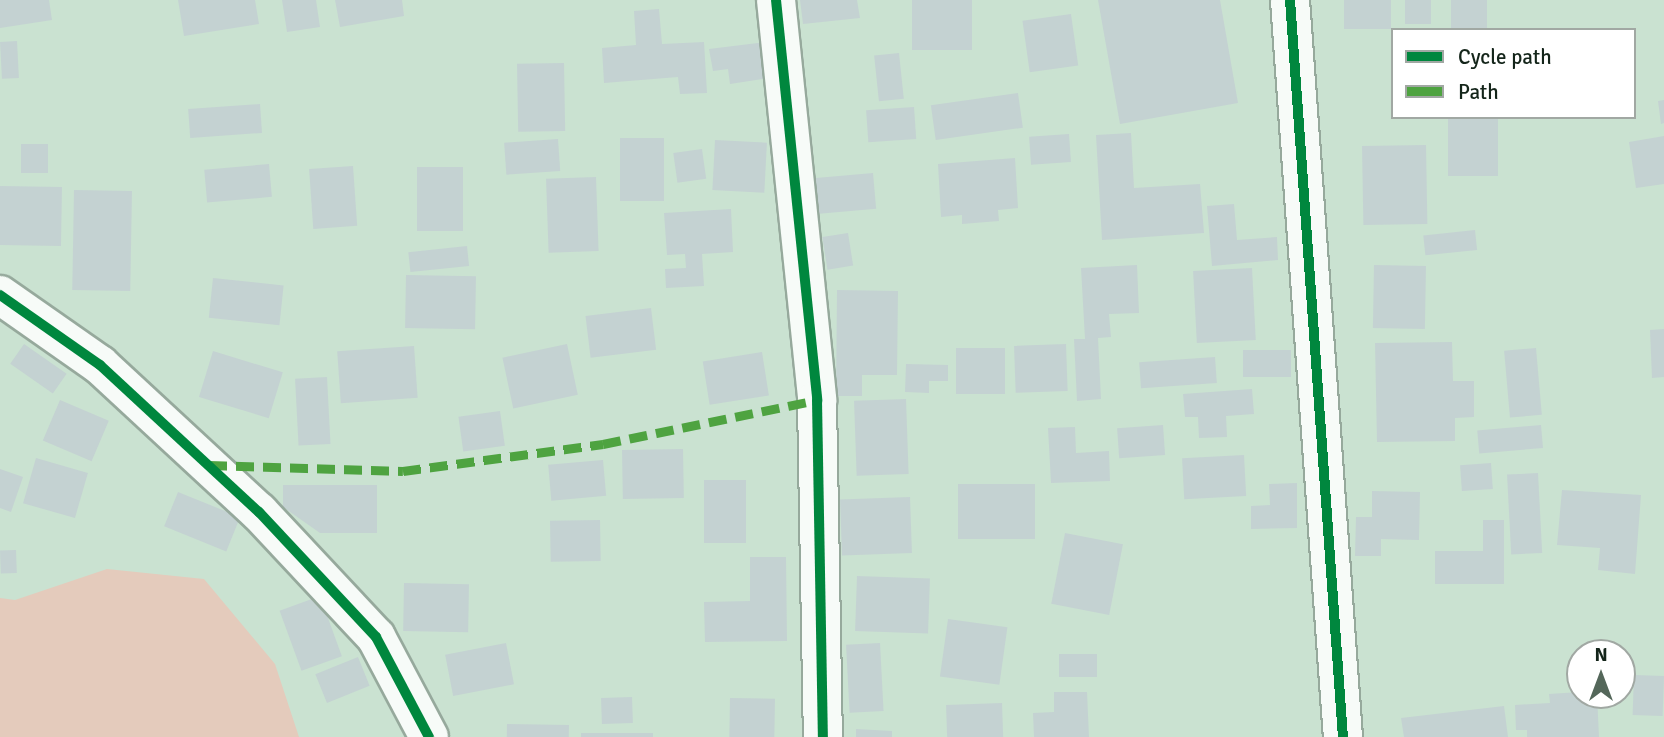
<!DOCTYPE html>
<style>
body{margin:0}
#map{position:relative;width:1664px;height:737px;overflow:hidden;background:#cae2d1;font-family:Signika,sans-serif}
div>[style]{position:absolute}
.green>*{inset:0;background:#e4cbbc}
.building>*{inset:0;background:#c4d2d2;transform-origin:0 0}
.roads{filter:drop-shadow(2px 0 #96a99c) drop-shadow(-2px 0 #96a99c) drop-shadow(0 2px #96a99c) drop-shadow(0 -2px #96a99c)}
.minor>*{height:38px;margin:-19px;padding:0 19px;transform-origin:19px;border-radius:19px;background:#f7fbf8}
.quiet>*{height:9px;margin-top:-4.5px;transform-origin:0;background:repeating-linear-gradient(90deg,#4ea340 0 18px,transparent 0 27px)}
.cycleway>*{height:10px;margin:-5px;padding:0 5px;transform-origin:5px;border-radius:5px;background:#00873e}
span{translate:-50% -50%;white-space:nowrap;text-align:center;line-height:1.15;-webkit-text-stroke:6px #fff;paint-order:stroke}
.legend{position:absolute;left:1391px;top:28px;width:245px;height:91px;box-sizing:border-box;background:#fff;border:2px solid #a1a8a3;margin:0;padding:9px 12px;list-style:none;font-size:21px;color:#14251a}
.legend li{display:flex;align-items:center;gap:14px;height:35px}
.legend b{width:35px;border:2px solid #a1a8a3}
.north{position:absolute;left:1566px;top:639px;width:70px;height:70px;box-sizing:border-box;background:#fff;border:2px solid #a1a8a3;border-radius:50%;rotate:0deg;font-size:19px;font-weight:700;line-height:28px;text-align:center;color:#14251a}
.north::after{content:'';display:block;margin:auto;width:24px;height:32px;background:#54675a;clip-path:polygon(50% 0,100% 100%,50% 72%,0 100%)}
</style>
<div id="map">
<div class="green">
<i style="clip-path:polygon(107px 569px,204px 579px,275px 664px,299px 737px,0 737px,0 598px,15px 600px)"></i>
</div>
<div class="building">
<i style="clip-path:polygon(0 0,49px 0,52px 20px,0 28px)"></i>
<i style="clip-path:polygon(178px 0,255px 0,259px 24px,184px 36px)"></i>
<i style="clip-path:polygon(282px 0,316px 0,320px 27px,287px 32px)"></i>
<i style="clip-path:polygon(335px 0,402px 0,404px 16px,340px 27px)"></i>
<i style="clip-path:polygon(800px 0,857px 0,860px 18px,803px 24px)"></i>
<i style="left:912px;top:0;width:60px;height:50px"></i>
<i style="clip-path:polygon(1098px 0,1220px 0,1238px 103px,1120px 124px)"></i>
<i style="left:1344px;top:0;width:47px;height:29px"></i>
<i style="left:1405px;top:0;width:26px;height:24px"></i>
<i style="left:1451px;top:0;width:36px;height:30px"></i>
<i style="clip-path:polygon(659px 9px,662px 44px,704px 42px,707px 93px,680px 94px,678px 77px,604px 83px,602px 48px,636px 45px,634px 11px)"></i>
<i style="left:1071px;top:14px;width:52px;height:49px;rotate:82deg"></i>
<i style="left:17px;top:41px;width:37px;height:17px;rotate:87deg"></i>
<i style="clip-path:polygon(765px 42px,769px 78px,730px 84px,728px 69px,713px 71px,709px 49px)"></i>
<i style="left:899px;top:53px;width:46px;height:25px;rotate:84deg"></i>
<i style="left:564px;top:63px;width:68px;height:47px;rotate:89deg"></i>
<i style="left:1018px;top:93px;width:35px;height:88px;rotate:82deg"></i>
<i style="clip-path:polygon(1664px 100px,1664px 123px,1661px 124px,1658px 101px)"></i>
<i style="left:260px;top:104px;width:29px;height:72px;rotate:86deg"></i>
<i style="left:914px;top:107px;width:32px;height:48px;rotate:86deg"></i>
<i style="left:1448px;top:117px;width:50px;height:59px"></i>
<i style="clip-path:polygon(1131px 133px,1134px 188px,1200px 184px,1204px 233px,1102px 240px,1096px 135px)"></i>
<i style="left:1069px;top:134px;width:28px;height:40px;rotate:86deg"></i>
<i style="clip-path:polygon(1664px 136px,1664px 184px,1636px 188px,1629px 142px)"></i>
<i style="left:620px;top:138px;width:44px;height:63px"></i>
<i style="left:558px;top:139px;width:32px;height:54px;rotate:86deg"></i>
<i style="left:715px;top:140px;width:52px;height:50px;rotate:3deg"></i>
<i style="left:21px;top:144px;width:27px;height:29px"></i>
<i style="left:1426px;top:145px;width:79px;height:64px;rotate:89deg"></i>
<i style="left:702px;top:149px;width:30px;height:29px;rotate:82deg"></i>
<i style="clip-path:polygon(1015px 158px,1018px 208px,998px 210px,999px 221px,962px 224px,962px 215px,941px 217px,938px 164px)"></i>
<i style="left:269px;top:164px;width:33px;height:65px;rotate:85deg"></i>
<i style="left:353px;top:166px;width:60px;height:44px;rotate:86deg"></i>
<i style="left:417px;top:167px;width:46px;height:64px"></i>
<i style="left:873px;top:173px;width:36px;height:60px;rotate:85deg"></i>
<i style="left:596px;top:177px;width:74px;height:50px;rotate:88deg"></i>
<i style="left:0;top:186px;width:62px;height:59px;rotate:1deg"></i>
<i style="left:74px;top:190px;width:58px;height:100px;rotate:1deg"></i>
<i style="clip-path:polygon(1234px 204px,1237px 240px,1277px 237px,1278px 260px,1212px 266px,1207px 206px)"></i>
<i style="clip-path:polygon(731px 209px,733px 252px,702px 254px,704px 286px,666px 288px,665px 269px,686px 268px,685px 254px,667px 255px,664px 213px)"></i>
<i style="left:1475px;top:230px;width:20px;height:52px;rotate:84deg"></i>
<i style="left:848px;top:233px;width:33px;height:26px;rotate:81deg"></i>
<i style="left:467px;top:246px;width:20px;height:59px;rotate:84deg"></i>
<i style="clip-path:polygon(1137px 265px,1139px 313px,1109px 314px,1111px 337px,1098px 338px,1101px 399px,1077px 401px,1074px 339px,1085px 339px,1081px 268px)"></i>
<i style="left:1374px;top:265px;width:52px;height:63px;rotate:1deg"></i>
<i style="left:1252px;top:268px;width:72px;height:59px;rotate:87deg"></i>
<i style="left:406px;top:275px;width:70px;height:53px;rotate:1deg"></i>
<i style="left:213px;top:278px;width:71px;height:40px;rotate:6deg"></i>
<i style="clip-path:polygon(837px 290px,898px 291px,897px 375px,862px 375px,862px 396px,836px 396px)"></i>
<i style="left:651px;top:308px;width:42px;height:66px;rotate:83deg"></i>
<i style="clip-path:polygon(1664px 329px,1664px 377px,1652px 378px,1650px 330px)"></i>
<i style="clip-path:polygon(1452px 342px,1453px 381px,1474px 381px,1474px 417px,1455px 418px,1455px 441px,1377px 442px,1375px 343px)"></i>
<i style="left:24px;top:344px;width:52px;height:24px;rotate:35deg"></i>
<i style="left:567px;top:344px;width:52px;height:66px;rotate:78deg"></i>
<i style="left:1066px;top:344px;width:47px;height:52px;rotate:88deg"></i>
<i style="left:414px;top:346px;width:52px;height:77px;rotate:86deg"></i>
<i style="left:956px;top:348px;width:49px;height:46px"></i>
<i style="left:1536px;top:348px;width:67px;height:32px;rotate:85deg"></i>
<i style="left:1243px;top:350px;width:48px;height:27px"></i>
<i style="left:213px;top:351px;width:73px;height:48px;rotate:17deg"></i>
<i style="left:762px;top:352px;width:44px;height:60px;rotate:81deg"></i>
<i style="left:1215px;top:357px;width:26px;height:76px;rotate:86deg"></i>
<i style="clip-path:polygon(906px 364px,948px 365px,948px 381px,929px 381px,929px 393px,905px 392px)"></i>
<i style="left:327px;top:377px;width:67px;height:32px;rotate:87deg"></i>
<i style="clip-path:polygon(1252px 389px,1254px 414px,1226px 416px,1227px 437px,1199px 438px,1198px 417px,1185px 417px,1183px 394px)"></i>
<i style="left:906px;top:399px;width:75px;height:52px;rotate:88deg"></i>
<i style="left:60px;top:400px;width:53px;height:44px;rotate:23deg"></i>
<i style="left:500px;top:411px;width:35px;height:42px;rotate:82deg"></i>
<i style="left:1163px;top:425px;width:30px;height:46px;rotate:86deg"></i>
<i style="left:1541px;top:425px;width:23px;height:64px;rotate:85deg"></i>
<i style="clip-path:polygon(1075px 427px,1076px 453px,1109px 451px,1110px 481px,1051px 483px,1048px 428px)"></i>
<i style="left:683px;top:449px;width:49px;height:61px;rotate:89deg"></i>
<i style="left:1244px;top:455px;width:41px;height:62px;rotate:87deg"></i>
<i style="left:36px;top:458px;width:54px;height:47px;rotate:16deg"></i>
<i style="left:603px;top:460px;width:36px;height:55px;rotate:85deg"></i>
<i style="left:1491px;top:463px;width:26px;height:31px;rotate:86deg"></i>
<i style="clip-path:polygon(0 469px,23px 477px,11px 512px,0 508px)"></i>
<i style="left:1538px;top:473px;width:80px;height:31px;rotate:87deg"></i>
<i style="left:704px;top:480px;width:42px;height:63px"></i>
<i style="clip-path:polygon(1297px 483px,1297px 528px,1251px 529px,1251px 506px,1270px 505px,1269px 484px)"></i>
<i style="left:958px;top:484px;width:77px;height:55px"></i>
<i style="clip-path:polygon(283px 485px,377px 485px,377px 533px,320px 533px,283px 507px)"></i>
<i style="clip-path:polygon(1562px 490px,1641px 495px,1635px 574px,1598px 570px,1600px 548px,1557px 545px)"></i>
<i style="clip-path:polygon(1372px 491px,1420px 492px,1419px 540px,1381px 539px,1381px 556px,1355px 556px,1356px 517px,1372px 517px)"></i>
<i style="left:178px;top:492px;width:67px;height:37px;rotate:22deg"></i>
<i style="left:910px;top:497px;width:56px;height:70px;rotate:88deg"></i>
<i style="left:600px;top:520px;width:41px;height:50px;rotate:89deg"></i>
<i style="clip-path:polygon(1483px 520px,1504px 520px,1504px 584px,1435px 584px,1435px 551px,1483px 551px)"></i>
<i style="left:1065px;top:533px;width:59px;height:72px;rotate:11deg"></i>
<i style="left:16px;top:550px;width:23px;height:16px;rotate:88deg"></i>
<i style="clip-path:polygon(750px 557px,786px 557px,787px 641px,705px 642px,704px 602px,750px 601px)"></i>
<i style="left:857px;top:576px;width:73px;height:55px;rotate:2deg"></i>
<i style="left:404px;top:583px;width:65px;height:48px;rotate:1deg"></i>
<i style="left:320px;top:596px;width:64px;height:43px;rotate:70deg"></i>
<i style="left:948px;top:619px;width:60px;height:58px;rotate:8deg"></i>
<i style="left:506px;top:643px;width:42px;height:62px;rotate:79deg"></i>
<i style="left:880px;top:643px;width:68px;height:34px;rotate:87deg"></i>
<i style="left:1097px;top:654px;width:23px;height:38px;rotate:90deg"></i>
<i style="left:358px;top:657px;width:31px;height:46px;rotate:68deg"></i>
<i style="left:1634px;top:675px;width:30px;height:40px;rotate:2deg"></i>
<i style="clip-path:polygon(1054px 692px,1087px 692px,1089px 737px,1034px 737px,1033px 713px,1054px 712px)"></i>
<i style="clip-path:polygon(1580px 692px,1580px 695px,1597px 695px,1599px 737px,1527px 737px,1527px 730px,1516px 730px,1515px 705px,1550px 703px,1549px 694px)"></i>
<i style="left:632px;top:697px;width:26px;height:31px;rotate:88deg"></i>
<i style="left:730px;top:698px;width:45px;height:39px;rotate:1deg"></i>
<i style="left:1002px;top:703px;width:34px;height:56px;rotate:88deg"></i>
<i style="clip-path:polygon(1504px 706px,1508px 737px,1404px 737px,1401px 718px)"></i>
<i style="left:507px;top:724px;width:62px;height:13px;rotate:1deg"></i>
<i style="clip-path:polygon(856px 729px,892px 731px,892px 737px,856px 737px)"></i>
<i style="left:581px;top:733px;width:72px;height:4px"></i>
</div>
<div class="roads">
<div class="minor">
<i style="left:776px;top:0;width:402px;rotate:84.1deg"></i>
<i style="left:817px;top:400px;width:337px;rotate:89deg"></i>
<i style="left:1290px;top:0;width:739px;rotate:85.89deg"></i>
<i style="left:0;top:295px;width:122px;rotate:35deg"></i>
<i style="left:100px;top:365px;width:217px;rotate:42.8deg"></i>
<i style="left:259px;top:512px;width:171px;rotate:46.9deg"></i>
<i style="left:376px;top:637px;width:113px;rotate:62.1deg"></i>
</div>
</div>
<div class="quiet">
<i style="left:209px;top:465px;width:194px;rotate:1.8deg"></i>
<i style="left:403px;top:471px;width:202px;rotate:-7.7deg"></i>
<i style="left:603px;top:444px;width:218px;rotate:-11.6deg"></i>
</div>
<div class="cycleway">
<i style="left:776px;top:0;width:402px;rotate:84.1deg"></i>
<i style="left:817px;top:400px;width:337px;rotate:89deg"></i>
<i style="left:1290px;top:0;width:739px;rotate:85.89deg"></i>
<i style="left:0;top:295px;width:122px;rotate:35deg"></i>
<i style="left:100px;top:365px;width:217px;rotate:42.8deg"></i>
<i style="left:259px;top:512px;width:171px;rotate:46.9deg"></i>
<i style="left:376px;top:637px;width:113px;rotate:62.1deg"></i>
</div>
<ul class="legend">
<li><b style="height:9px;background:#00873e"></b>Cycle path</li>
<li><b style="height:9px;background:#4ea340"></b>Path</li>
</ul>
<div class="north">N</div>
</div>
